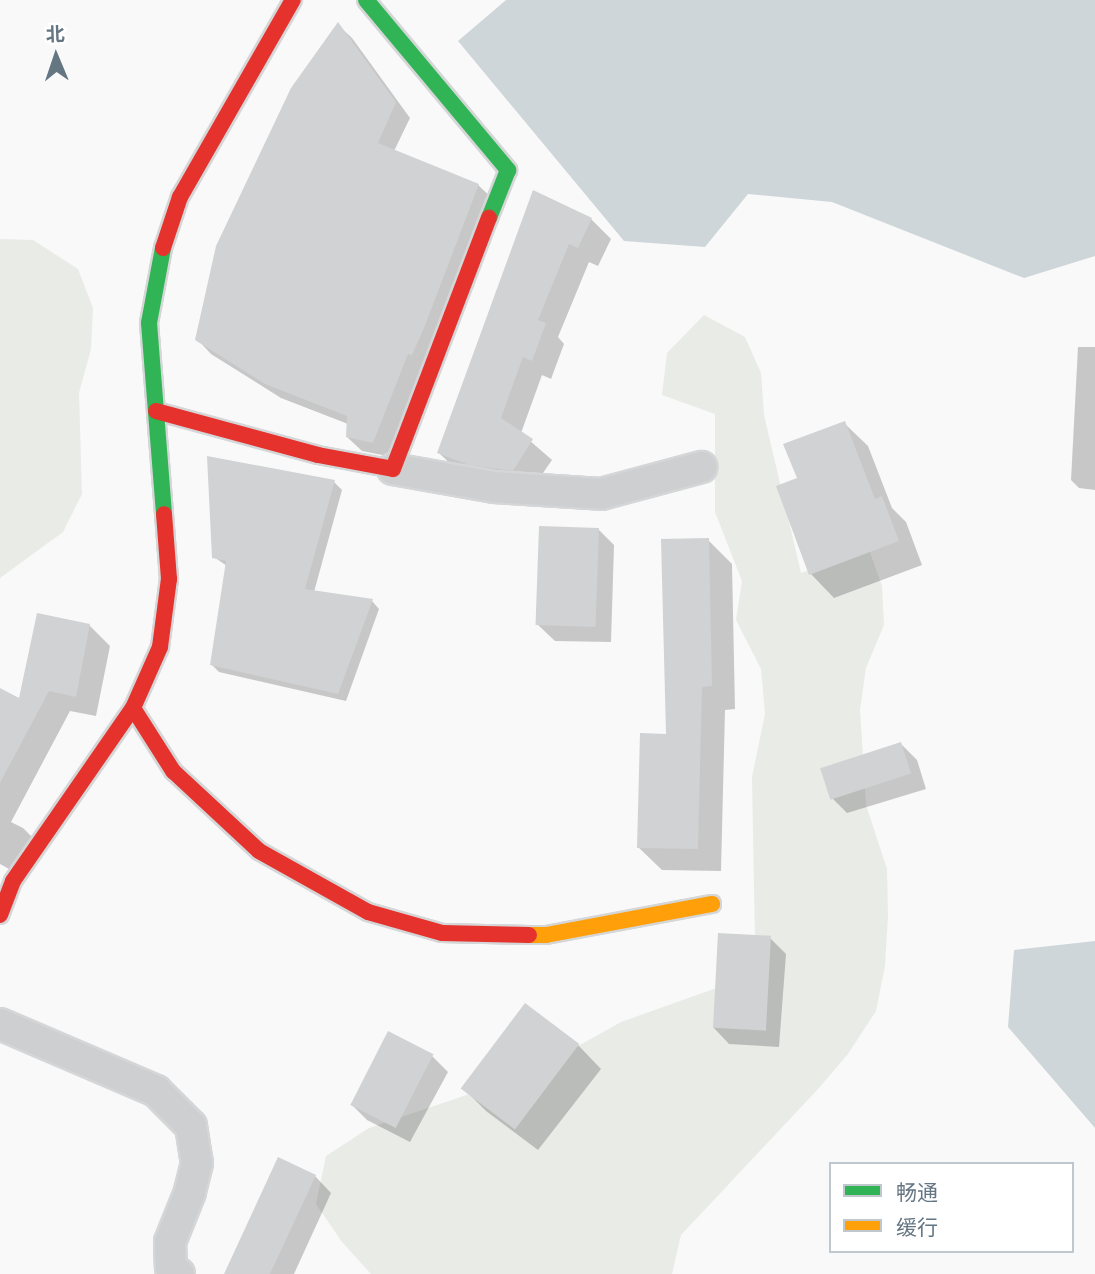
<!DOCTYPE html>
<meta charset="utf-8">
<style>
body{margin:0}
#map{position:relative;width:1095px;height:1274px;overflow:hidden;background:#f9f9f9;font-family:Montserrat,"Noto Sans SC",sans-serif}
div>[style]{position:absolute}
.green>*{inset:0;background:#e8ebe6}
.water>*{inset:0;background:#ced6d9}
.shadow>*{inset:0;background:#0003}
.building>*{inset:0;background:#d0d2d3;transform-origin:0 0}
.roads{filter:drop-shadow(2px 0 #d5d6d7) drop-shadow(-2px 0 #d5d6d7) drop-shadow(0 2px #d5d6d7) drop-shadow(0 -2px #d5d6d7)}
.street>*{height:30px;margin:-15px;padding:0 15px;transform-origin:15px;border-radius:15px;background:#cecfd0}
.fast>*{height:16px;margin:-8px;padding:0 8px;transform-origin:8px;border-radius:8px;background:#30b455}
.slow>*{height:16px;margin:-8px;padding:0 8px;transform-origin:8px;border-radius:8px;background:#ff9f0a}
.jam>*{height:16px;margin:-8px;padding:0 8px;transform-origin:8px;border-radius:8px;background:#e5322d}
span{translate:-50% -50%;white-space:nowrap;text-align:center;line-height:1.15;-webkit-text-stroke:7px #fff;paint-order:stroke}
.legend{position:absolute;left:829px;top:1162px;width:245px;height:91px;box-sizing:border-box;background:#fff;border:2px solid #c1c8cd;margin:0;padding:9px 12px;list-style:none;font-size:21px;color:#657683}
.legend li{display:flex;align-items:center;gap:14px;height:35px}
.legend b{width:35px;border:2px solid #c1c8cd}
.north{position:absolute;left:21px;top:21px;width:70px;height:70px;-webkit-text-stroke:5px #fff;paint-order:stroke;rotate:358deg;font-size:19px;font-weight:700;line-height:28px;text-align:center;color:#657683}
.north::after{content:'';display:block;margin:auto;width:24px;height:32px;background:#657683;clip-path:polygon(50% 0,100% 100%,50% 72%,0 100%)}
</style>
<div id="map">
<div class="green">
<i style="clip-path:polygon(0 239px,33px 240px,78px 269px,93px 308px,91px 349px,79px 393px,82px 494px,63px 532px,0 578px)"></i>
<i style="clip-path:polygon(704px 315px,745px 337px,761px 373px,764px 415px,801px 573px,868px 547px,882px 586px,884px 625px,866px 668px,860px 710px,866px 805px,887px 869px,888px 916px,885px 966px,876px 1011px,848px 1054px,818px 1089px,681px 1235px,672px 1274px,371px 1274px,342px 1242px,316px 1204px,326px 1156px,369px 1128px,499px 1084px,546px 1064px,621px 1022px,725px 985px,755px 942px,752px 777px,765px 714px,761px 669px,736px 620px,742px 581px,715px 512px,715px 414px,662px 395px,667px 353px)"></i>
</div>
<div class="water">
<i style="clip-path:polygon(506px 0,1095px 0,1095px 256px,1024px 278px,832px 202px,748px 194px,705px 247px,624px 241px,458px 41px)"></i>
<i style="clip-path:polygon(1095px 941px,1095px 1128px,1008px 1027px,1014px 950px)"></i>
</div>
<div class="shadow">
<i style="clip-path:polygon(338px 25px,352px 38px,410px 118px,394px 151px,478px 185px,493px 199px,387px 456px,362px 451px,347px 437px,348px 424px,281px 398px,211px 354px,197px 339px)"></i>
<i style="clip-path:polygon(534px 193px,591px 219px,611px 239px,598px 266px,589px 262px,558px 337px,564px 344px,551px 379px,542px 375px,521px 433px,552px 460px,532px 489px,459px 472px,439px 453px)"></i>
<i style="clip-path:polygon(1078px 347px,1095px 347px,1095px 490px,1079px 488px,1071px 480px)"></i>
<i style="clip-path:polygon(844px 423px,868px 446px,892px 508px,906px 522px,922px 565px,834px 598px,811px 574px,778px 487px,799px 479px)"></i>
<i style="clip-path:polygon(334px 482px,342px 490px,314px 592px,372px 601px,379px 609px,346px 701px,219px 672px,211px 664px,227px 566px,214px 557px)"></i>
<i style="clip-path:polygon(598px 529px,614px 545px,611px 642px,555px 641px,538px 625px)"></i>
<i style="clip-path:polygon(708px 540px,732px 564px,735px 709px,725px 710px,721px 871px,662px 870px,638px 847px,667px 736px)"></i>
<i style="clip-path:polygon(89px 625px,110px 646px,96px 716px,70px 711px,11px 822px,23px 828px,44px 849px,24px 877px,0 864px,0 710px,21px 701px)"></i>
<i style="clip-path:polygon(901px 744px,917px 760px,926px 789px,847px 813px,831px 797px)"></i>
<i style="clip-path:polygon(770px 938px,786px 954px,779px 1047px,729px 1044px,713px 1027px)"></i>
<i style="clip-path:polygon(578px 1045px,601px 1069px,538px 1150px,486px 1111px,462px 1087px)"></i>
<i style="clip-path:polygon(432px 1056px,448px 1072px,410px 1142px,367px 1120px,351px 1104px)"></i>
<i style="clip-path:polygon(279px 1160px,315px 1176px,331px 1193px,294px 1274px,236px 1274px)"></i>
</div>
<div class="building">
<i style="clip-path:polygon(338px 22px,396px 102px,378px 143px,479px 184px,424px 328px,412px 355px,408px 354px,373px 443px,346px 437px,347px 416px,265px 384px,195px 340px,216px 246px,291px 88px)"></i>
<i style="clip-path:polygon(533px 190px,592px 218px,578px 248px,569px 244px,538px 320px,546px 323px,532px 361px,523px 357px,501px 418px,533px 439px,513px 471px,469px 465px,437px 453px)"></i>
<i style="clip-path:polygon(845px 421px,875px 499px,882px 496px,899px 541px,809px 575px,776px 486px,797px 478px,783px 444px)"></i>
<i style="clip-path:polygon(207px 456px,335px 480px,305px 589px,373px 599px,338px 694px,210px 665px,226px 561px,212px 558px)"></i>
<i style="left:539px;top:526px;width:60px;height:99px;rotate:2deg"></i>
<i style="clip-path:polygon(709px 538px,712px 686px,702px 687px,698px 849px,637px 848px,640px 733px,666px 734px,661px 539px)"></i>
<i style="clip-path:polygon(37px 613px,90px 624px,76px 697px,49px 691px,0 783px,0 688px,19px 698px)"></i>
<i style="left:901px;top:742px;width:33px;height:85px;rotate:72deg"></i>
<i style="left:718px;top:933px;width:53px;height:95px;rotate:3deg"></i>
<i style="left:525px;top:1003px;width:68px;height:107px;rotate:37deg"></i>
<i style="left:388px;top:1031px;width:51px;height:83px;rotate:27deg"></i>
<i style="clip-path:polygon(278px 1157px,316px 1175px,270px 1274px,224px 1274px)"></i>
</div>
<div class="roads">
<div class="street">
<i style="left:393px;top:469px;width:103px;rotate:10.1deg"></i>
<i style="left:494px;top:487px;width:107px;rotate:3.7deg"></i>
<i style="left:601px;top:494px;width:104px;rotate:-15.1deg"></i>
<i style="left:0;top:1024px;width:170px;rotate:23.2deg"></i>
<i style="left:156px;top:1091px;width:49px;rotate:45deg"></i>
<i style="left:191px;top:1126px;width:37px;rotate:81deg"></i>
<i style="left:197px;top:1163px;width:30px;rotate:104deg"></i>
<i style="left:190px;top:1192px;width:54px;rotate:111.8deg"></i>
<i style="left:170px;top:1242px;width:26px;rotate:88deg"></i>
<i style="left:171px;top:1268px;width:10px;rotate:37deg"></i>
</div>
<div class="fast">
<i style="left:366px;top:0;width:222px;rotate:50.1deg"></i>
<i style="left:508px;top:170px;width:52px;rotate:111.6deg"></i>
<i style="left:163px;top:248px;width:76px;rotate:100.6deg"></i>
<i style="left:149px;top:323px;width:192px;rotate:85.5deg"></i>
</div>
<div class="slow">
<i style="left:529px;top:935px;width:17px"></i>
<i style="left:546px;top:935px;width:169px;rotate:-10.6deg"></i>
</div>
<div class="jam">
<i style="left:163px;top:248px;width:54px;rotate:-71.6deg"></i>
<i style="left:180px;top:197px;width:227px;rotate:-60.2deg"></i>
<i style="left:156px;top:411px;width:168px;rotate:15.2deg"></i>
<i style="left:318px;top:455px;width:76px;rotate:10.6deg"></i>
<i style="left:393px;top:469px;width:269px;rotate:-69.1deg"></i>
<i style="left:133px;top:708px;width:75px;rotate:57.6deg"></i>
<i style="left:173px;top:771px;width:117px;rotate:42.9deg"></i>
<i style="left:259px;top:851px;width:125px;rotate:29.2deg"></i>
<i style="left:368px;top:912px;width:77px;rotate:15.8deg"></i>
<i style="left:442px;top:933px;width:87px;rotate:1.3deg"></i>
<i style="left:0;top:915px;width:36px;rotate:-69deg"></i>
<i style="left:13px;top:881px;width:211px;rotate:-55.3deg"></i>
<i style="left:133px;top:708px;width:67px;rotate:-66.1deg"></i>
<i style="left:160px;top:647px;width:69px;rotate:-82.5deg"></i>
<i style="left:169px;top:579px;width:65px;rotate:-94.4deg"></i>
</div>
</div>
<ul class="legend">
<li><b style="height:9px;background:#30b455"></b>畅通</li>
<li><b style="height:9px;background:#ff9f0a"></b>缓行</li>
</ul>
<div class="north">北</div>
</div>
